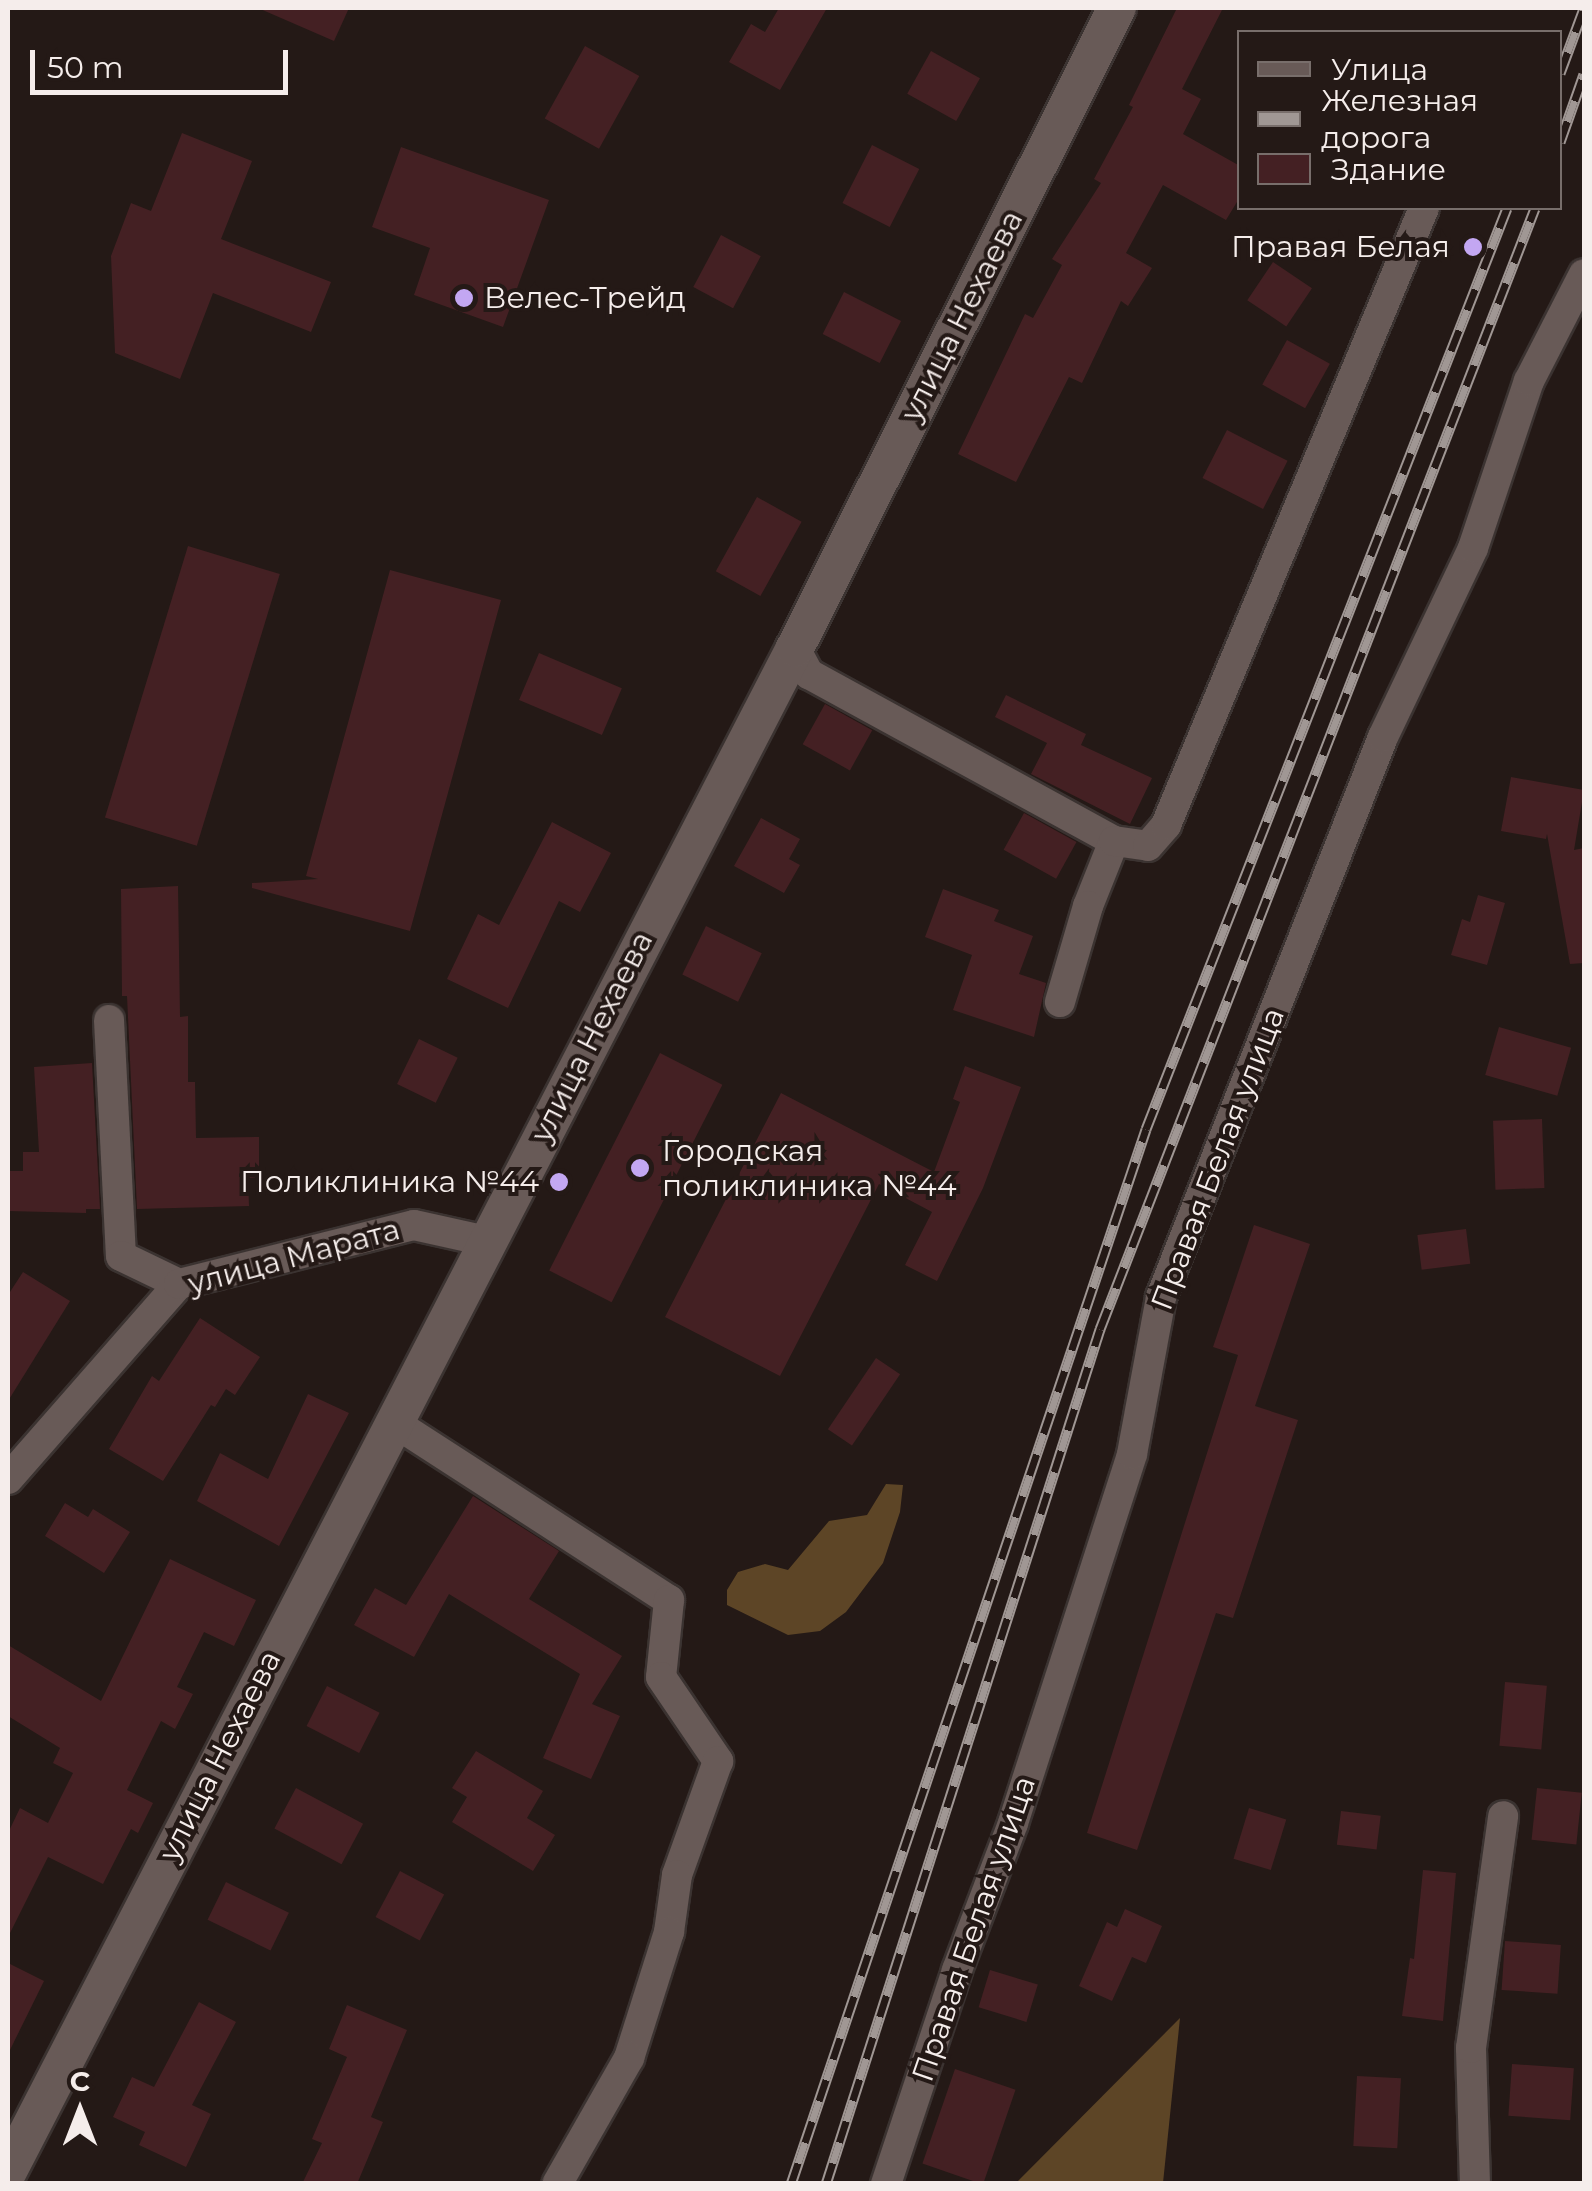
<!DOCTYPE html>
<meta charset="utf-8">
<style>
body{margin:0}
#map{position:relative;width:1592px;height:2191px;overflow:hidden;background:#241916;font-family:Montserrat,sans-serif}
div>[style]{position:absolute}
.forest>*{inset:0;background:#5d4526}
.building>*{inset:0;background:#442023;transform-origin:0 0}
.roads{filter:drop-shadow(2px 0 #3b3331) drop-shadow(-2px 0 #3b3331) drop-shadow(0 2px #3b3331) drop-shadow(0 -2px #3b3331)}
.minor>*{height:30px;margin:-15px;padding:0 15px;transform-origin:15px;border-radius:15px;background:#685a57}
.tertiary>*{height:38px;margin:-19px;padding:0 19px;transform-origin:19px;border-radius:19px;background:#685a57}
.rail>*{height:11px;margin-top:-5.5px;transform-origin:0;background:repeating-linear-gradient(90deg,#241916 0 22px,#a09794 0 44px);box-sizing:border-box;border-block:2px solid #a09794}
.dots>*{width:28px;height:28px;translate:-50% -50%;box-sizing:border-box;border:5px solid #241916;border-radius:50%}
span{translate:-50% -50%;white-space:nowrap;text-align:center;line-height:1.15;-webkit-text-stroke:8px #241916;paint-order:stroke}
.poi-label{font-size:30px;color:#f5edeb}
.right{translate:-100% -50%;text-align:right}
.left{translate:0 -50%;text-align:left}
.street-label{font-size:30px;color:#f5edeb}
.frame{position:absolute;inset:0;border:10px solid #f5edeb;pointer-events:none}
.legend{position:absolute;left:1237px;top:30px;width:325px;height:180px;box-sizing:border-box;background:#241916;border:2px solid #786e6b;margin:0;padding:12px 18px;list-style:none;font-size:30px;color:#f5edeb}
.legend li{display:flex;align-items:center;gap:20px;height:50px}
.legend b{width:50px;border:2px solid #786e6b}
.north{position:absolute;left:30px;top:2061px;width:100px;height:100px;-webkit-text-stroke:8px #241916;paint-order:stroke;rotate:0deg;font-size:28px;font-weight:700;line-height:40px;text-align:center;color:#f5edeb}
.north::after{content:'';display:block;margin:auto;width:35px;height:45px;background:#f5edeb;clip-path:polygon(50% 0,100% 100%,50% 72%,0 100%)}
.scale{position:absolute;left:30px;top:50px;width:258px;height:45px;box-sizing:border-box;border:5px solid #f5edeb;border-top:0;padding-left:12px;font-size:30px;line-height:35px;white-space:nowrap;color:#f5edeb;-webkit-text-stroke:8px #241916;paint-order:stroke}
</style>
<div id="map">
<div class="forest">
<i style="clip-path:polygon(886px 1484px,903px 1485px,900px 1512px,883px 1563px,846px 1612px,820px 1631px,788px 1635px,727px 1605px,727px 1590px,738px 1572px,765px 1564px,788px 1570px,829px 1521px,867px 1515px)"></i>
<i style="clip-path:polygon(1180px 2018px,1163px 2183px,1016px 2183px)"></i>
</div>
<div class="building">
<i style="clip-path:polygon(258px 8px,349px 8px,334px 41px)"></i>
<i style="clip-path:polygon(779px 8px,827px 8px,780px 90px,729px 62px,751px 24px,765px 32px)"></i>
<i style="clip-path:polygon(1177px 8px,1223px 8px,1182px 89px,1201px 99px,1183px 134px,1240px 166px,1240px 197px,1226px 220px,1163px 185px,1126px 253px,1152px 268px,1128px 306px,1121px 301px,1082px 383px,1069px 377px,1016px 482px,958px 454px,1025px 314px,1033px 318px,1062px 265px,1052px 259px,1101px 183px,1094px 179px,1133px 107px,1129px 105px)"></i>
<i style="left:585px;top:46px;width:62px;height:83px;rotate:29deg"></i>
<i style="left:931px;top:51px;width:56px;height:49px;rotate:29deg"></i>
<i style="clip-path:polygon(182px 133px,252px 161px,221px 239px,331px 282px,311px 332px,213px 293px,180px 379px,115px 353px,111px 256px,131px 203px,151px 211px)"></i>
<i style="left:872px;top:145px;width:53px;height:65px;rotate:27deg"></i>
<i style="clip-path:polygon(401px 147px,549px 200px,503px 327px,414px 295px,430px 248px,372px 227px)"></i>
<i style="left:721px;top:235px;width:45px;height:59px;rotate:28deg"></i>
<i style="left:1273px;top:262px;width:47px;height:46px;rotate:34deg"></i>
<i style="left:844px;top:292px;width:64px;height:47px;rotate:27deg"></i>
<i style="left:1287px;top:340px;width:49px;height:51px;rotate:29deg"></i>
<i style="left:1227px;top:430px;width:68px;height:54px;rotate:27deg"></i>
<i style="left:757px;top:497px;width:51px;height:85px;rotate:29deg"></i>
<i style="left:188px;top:546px;width:96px;height:284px;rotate:17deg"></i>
<i style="clip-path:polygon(390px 570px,501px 600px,410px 931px,252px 888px,252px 883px,318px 879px,306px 876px)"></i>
<i style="left:539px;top:653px;width:90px;height:51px;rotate:23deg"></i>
<i style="clip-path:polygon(1006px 695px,1086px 734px,1081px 745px,1152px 778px,1130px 824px,1031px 774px,1047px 743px,995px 717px)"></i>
<i style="left:825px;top:704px;width:54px;height:46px;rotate:29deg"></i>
<i style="clip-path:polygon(1511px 777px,1584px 790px,1574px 850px,1584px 848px,1584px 963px,1570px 964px,1547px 834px,1546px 839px,1501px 831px)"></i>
<i style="left:1024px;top:813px;width:60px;height:42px;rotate:29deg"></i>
<i style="clip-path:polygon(761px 818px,800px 839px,789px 859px,800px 865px,784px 893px,734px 866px)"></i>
<i style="clip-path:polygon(552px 822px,611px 853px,580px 912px,559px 901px,508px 1008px,447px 979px,478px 914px,499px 925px)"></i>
<i style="clip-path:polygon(178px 886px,180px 1017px,188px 1016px,188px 1082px,195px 1082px,196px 1138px,259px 1137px,259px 1177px,248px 1178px,249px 1206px,137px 1209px,127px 996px,122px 996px,121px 889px)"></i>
<i style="clip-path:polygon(943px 889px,999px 910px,994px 921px,1033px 936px,1019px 974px,1046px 983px,1034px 1037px,953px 1010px,972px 955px,925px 937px)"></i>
<i style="clip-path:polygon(1478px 895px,1505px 903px,1487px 965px,1451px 955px,1462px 919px,1470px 922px)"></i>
<i style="left:706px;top:926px;width:62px;height:54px;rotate:26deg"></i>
<i style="left:1499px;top:1027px;width:75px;height:50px;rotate:16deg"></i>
<i style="left:419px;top:1039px;width:43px;height:50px;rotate:26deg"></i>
<i style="left:660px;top:1053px;width:70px;height:244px;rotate:27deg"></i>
<i style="clip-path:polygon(92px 1063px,100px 1209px,86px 1209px,86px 1213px,8px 1211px,8px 1171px,23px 1171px,23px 1152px,39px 1152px,34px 1067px)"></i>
<i style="clip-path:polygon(965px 1066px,1021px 1087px,983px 1188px,937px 1281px,905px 1265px,932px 1212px,879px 1184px,780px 1376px,665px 1317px,781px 1093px,934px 1172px,960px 1102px,953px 1099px)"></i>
<i style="left:1542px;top:1119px;width:69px;height:49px;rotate:88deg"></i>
<i style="clip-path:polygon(1254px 1225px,1310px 1244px,1255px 1406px,1298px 1420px,1233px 1618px,1216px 1613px,1137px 1850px,1087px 1833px,1238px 1355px,1213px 1347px)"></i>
<i style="left:1466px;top:1229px;width:35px;height:49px;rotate:83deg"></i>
<i style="clip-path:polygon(23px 1272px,70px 1301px,8px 1401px,8px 1295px)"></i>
<i style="clip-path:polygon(200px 1318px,260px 1357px,235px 1395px,226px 1389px,215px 1407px,211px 1405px,163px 1481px,109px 1449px,152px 1376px,159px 1381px)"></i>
<i style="left:876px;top:1358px;width:29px;height:86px;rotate:34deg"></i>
<i style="clip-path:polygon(308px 1394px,349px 1413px,279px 1546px,197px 1501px,220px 1453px,268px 1479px)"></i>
<i style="clip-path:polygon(473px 1496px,559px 1551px,529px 1599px,622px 1656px,592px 1704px,620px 1716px,591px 1779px,543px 1758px,580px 1674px,449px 1594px,414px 1657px,354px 1625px,375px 1588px,406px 1605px)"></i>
<i style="clip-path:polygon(65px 1503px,88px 1517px,93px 1509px,130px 1532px,104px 1573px,45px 1536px)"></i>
<i style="clip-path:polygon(170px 1559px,256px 1600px,234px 1646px,204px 1632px,177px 1687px,193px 1694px,175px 1729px,161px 1721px,127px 1790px,153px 1803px,138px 1833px,131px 1829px,103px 1884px,48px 1857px,8px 1937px,8px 1833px,20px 1808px,48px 1823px,73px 1773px,53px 1763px,60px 1748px,8px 1716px,8px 1645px,101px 1701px)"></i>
<i style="left:1505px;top:1682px;width:42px;height:64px;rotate:5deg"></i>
<i style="left:327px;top:1686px;width:59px;height:45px;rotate:27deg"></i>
<i style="clip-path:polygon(476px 1751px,543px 1791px,527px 1818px,555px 1835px,533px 1871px,452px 1822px,467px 1797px,452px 1788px)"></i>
<i style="left:296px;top:1788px;width:76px;height:46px;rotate:28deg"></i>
<i style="left:1537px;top:1788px;width:45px;height:52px;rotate:6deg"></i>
<i style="left:1249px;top:1808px;width:39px;height:53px;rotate:17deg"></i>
<i style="left:1341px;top:1811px;width:40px;height:34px;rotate:7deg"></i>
<i style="clip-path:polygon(1423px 1870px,1456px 1873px,1443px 2021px,1402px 2016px,1410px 1958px,1414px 1959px)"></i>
<i style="left:400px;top:1871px;width:50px;height:52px;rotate:28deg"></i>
<i style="left:226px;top:1882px;width:70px;height:42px;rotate:26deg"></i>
<i style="clip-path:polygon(1125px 1909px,1162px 1926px,1146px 1963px,1132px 1957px,1112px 2001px,1079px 1986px,1107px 1922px,1117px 1927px)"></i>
<i style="left:1505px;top:1941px;width:56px;height:49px;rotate:4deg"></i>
<i style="clip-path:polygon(8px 1963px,44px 1981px,8px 2054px)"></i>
<i style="left:990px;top:1970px;width:50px;height:39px;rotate:17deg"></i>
<i style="clip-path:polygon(199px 2002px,236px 2022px,192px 2105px,211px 2114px,186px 2167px,139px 2145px,145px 2132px,113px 2117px,132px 2077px,154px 2087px)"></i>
<i style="clip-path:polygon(347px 2005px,407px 2030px,371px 2117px,383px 2122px,357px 2184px,302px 2184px,322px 2143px,312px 2139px,347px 2057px,329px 2049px)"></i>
<i style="left:1512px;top:2064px;width:62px;height:52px;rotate:4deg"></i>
<i style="left:955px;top:2069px;width:64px;height:100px;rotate:19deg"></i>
<i style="left:1357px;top:2076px;width:44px;height:70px;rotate:3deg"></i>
</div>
<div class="roads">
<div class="minor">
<i style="left:795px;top:648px;width:30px;rotate:62deg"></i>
<i style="left:809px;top:674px;width:348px;rotate:28.7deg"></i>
<i style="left:1114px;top:841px;width:70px;rotate:111.8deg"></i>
<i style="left:1088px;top:906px;width:100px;rotate:106.3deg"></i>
<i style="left:1114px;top:841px;width:34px;rotate:8deg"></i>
<i style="left:1148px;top:846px;width:28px;rotate:-49deg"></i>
<i style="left:1166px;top:825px;width:669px;rotate:-67.31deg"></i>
<i style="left:109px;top:1020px;width:236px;rotate:87.1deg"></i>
<i style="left:121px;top:1256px;width:64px;rotate:25.8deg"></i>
<i style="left:392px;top:1421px;width:330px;rotate:32.9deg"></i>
<i style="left:669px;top:1600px;width:77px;rotate:95.9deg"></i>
<i style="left:661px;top:1677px;width:102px;rotate:55.8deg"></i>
<i style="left:718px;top:1761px;width:121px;rotate:109.8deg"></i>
<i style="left:677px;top:1875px;width:58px;rotate:98deg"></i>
<i style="left:669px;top:1932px;width:132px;rotate:107.6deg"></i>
<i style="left:629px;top:2058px;width:145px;rotate:119.7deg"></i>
<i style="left:8px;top:1479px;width:259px;rotate:-48.8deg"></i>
<i style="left:179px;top:1284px;width:242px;rotate:-14.1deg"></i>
<i style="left:414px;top:1225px;width:74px;rotate:12.5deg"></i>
<i style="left:886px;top:2184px;width:225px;rotate:-71.6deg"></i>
<i style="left:957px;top:1970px;width:157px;rotate:-69.1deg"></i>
<i style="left:1013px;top:1823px;width:388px;rotate:-72.1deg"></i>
<i style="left:1132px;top:1454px;width:160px;rotate:-79.5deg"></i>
<i style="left:1161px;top:1297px;width:602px;rotate:-68.38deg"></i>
<i style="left:1383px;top:737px;width:209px;rotate:-64.5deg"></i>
<i style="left:1473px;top:548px;width:176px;rotate:-71.5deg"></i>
<i style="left:1529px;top:381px;width:120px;rotate:-62.8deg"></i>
<i style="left:1475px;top:2184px;width:136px;rotate:-91.7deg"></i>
<i style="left:1471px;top:2048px;width:234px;rotate:-82.1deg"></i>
</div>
<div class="tertiary">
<i style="left:8px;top:2171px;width:1714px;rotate:-62.67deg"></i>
<i style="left:795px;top:648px;width:716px;rotate:-63.29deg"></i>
</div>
</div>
<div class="rail">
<i style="left:1560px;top:73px;width:69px;rotate:-69.7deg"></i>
<i style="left:1560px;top:142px;width:72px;rotate:-70.6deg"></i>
<i style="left:791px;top:2184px;width:1113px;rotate:-71.4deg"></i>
<i style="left:1146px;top:1129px;width:989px;rotate:-68.6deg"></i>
<i style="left:826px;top:2184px;width:898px;rotate:-72.23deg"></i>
<i style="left:1100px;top:1329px;width:1202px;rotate:-68.79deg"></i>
</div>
<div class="dots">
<i style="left:1473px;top:247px;background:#c3a7f2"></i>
<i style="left:464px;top:298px;background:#c3a7f2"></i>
<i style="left:640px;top:1168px;background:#c3a7f2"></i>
<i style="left:559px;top:1182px;background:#c3a7f2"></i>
</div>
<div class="poi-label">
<span class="right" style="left:1450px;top:247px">Правая Белая</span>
<span class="left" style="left:484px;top:298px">Велес-Трейд</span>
<span class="left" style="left:662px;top:1168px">Городская<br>поликлиника №44</span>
<span class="right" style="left:539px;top:1182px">Поликлиника №44</span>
</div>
<div class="street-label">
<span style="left:962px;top:316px;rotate:-63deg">улица Нехаева</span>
<span style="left:592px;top:1037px;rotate:-63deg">улица Нехаева</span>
<span style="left:1218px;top:1159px;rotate:-69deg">Правая Белая улица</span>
<span style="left:294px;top:1257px;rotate:-15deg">улица Марата</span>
<span style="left:220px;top:1756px;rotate:-63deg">улица Нехаева</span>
<span style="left:974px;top:1929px;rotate:-71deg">Правая Белая улица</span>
</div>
<div class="frame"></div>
<ul class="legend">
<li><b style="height:12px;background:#685a57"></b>Улица</li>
<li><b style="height:12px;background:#a09794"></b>Железная дорога</li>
<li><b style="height:28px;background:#442023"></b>Здание</li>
</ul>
<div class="north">С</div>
<div class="scale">50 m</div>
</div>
